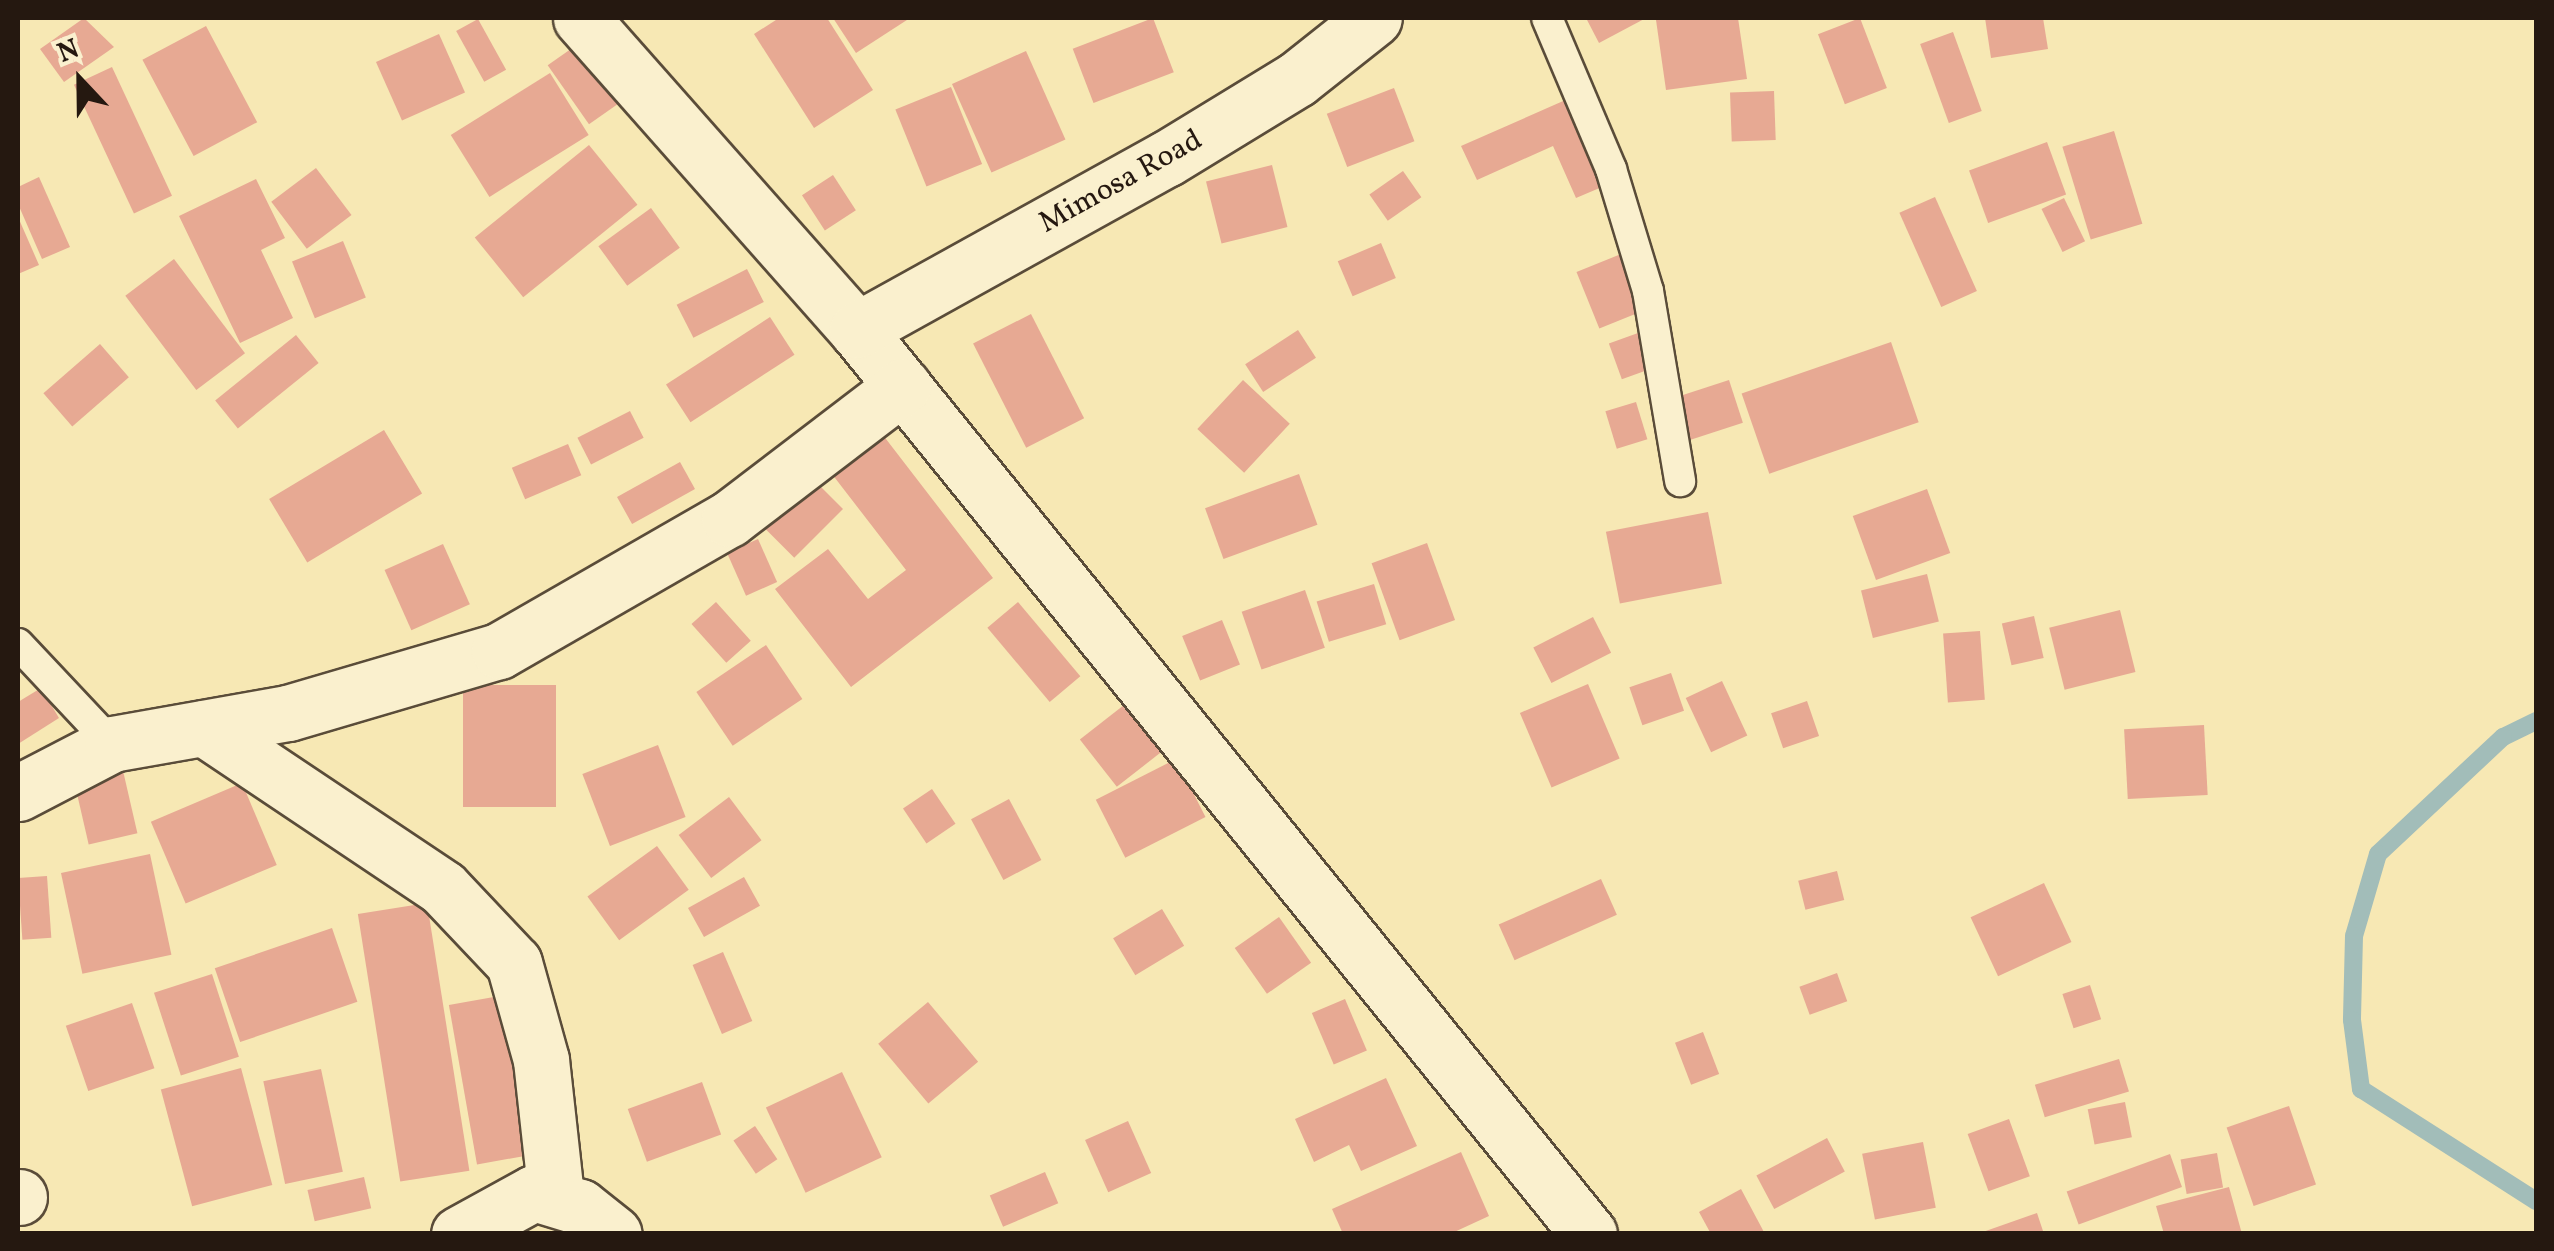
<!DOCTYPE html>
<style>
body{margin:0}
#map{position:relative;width:2554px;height:1251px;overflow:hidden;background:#f7e8b4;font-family:Vollkorn,serif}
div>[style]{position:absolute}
.stream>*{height:18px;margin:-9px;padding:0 9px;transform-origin:9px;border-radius:9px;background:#a2bdb9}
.building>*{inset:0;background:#e7a993;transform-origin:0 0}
.roads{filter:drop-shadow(2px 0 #5a4c39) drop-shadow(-2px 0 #5a4c39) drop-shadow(0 2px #5a4c39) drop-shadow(0 -2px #5a4c39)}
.lane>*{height:30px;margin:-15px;padding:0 15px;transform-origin:15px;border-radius:15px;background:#faf0ce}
.street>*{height:55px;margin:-27.5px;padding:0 27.5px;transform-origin:27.5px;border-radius:27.5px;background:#faf0ce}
.secondary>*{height:55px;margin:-27.5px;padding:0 27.5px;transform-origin:27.5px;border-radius:27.5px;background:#faf0ce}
span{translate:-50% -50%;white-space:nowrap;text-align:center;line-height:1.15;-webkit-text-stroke:10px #faf0ce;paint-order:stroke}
.street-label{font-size:30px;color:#251810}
.frame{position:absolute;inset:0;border:20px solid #251810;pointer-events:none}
.north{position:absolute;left:30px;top:30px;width:100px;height:100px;-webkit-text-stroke:8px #faf0ce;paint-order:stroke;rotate:338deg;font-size:28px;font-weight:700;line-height:40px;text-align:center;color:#251810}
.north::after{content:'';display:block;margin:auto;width:35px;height:45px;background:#251810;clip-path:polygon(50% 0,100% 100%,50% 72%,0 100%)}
</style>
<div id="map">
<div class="stream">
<i style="left:2536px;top:721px;width:37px;rotate:154deg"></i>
<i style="left:2503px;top:737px;width:171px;rotate:136.9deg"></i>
<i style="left:2378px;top:854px;width:85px;rotate:106.3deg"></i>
<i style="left:2354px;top:936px;width:84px;rotate:91.4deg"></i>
<i style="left:2352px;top:1020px;width:70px;rotate:82.6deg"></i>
<i style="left:2361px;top:1089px;width:208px;rotate:32.6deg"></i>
</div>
<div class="building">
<i style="clip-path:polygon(84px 18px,114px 47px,64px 82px,40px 49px)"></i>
<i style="clip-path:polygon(779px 18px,827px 18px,873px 90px,814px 128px,754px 34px)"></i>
<i style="clip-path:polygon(833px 18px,910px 18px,856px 53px)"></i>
<i style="left:1153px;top:18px;width:58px;height:86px;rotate:69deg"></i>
<i style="clip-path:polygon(1586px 18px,1646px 18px,1599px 43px)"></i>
<i style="clip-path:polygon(1738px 18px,1747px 79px,1666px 90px,1656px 20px)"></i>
<i style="left:1860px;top:18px;width:75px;height:45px;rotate:69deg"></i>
<i style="clip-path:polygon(1985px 18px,2043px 18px,2048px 49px,1991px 58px)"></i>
<i style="left:478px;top:19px;width:58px;height:25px;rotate:61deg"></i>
<i style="left:206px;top:26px;width:109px;height:72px;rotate:62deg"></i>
<i style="left:1953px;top:32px;width:84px;height:35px;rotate:70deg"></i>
<i style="left:439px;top:34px;width:64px;height:69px;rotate:66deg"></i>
<i style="left:578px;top:44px;width:72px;height:37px;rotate:55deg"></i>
<i style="left:1026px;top:51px;width:97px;height:81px;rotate:66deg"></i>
<i style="left:112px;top:67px;width:142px;height:42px;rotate:65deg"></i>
<i style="left:550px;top:73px;width:73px;height:117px;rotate:58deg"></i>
<i style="left:951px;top:87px;width:83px;height:60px;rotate:68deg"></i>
<i style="left:1394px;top:88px;width:57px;height:72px;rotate:69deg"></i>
<i style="left:1774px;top:91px;width:49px;height:44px;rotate:88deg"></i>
<i style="clip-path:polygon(1570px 98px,1609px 184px,1576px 198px,1553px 146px,1477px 180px,1461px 146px)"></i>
<i style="left:2114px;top:131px;width:97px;height:54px;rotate:73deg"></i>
<i style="left:2047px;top:142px;width:56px;height:83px;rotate:70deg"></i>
<i style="left:589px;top:145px;width:77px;height:147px;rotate:51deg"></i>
<i style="left:1272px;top:165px;width:64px;height:68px;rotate:76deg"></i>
<i style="left:316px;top:168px;width:59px;height:56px;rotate:53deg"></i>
<i style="left:1403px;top:171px;width:32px;height:41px;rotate:55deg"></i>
<i style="left:833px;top:175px;width:42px;height:37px;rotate:57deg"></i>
<i style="clip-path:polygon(39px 177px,70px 247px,42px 259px,18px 204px,18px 187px)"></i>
<i style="clip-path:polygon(256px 179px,285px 238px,261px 250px,293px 318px,240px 343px,179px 216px)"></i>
<i style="left:1935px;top:197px;width:103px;height:39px;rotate:66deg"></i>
<i style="left:2064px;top:198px;width:48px;height:25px;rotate:64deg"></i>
<i style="left:651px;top:208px;width:49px;height:65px;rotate:54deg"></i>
<i style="clip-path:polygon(18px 217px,39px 265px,18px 274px)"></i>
<i style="left:343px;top:241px;width:61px;height:55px;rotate:68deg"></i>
<i style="left:1381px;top:243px;width:38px;height:47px;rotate:67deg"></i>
<i style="left:1621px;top:254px;width:61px;height:48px;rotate:68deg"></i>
<i style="left:174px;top:259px;width:118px;height:61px;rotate:53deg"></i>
<i style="left:747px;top:269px;width:37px;height:79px;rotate:63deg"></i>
<i style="left:1031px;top:314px;width:117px;height:65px;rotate:63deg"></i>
<i style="left:770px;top:317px;width:45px;height:124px;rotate:57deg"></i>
<i style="left:1298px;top:330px;width:33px;height:63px;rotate:57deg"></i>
<i style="left:1638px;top:333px;width:38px;height:31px;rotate:70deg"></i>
<i style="left:296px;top:335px;width:36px;height:104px;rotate:51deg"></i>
<i style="left:1891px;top:342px;width:85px;height:158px;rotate:71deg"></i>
<i style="left:100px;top:344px;width:44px;height:75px;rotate:49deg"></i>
<i style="left:1243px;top:380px;width:64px;height:67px;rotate:43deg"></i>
<i style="left:1729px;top:380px;width:45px;height:63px;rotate:72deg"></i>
<i style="left:1636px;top:402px;width:39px;height:32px;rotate:73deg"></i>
<i style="left:630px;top:411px;width:30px;height:59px;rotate:63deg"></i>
<i style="clip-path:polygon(876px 426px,993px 578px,851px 687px,775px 589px,828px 549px,868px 599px,906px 570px,825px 465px)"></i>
<i style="left:384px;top:430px;width:74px;height:134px;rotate:59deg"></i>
<i style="left:568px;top:444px;width:34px;height:61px;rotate:67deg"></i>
<i style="left:680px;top:462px;width:31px;height:72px;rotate:61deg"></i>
<i style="left:802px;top:468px;width:58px;height:69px;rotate:45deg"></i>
<i style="left:1299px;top:474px;width:54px;height:100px;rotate:70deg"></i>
<i style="left:1927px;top:489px;width:68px;height:79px;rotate:70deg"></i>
<i style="left:1708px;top:512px;width:73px;height:104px;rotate:79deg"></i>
<i style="left:758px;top:539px;width:47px;height:34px;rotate:66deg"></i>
<i style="left:1427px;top:543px;width:82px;height:59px;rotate:70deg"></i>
<i style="left:443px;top:544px;width:66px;height:64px;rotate:66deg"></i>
<i style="left:1927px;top:574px;width:49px;height:68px;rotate:76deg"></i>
<i style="left:1374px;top:584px;width:42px;height:60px;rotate:73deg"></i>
<i style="left:1305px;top:590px;width:61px;height:67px;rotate:71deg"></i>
<i style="left:716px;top:602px;width:52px;height:33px;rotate:48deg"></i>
<i style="left:1018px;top:602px;width:97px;height:40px;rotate:50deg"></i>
<i style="left:2120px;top:610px;width:64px;height:73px;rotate:76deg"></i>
<i style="left:2034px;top:616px;width:43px;height:33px;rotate:77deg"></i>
<i style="left:1593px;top:617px;width:40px;height:67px;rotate:63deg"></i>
<i style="left:1222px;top:620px;width:48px;height:43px;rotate:68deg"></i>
<i style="left:1980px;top:631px;width:69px;height:37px;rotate:86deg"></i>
<i style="left:766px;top:645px;width:65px;height:84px;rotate:56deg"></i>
<i style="left:1671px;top:673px;width:40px;height:44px;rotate:71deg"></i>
<i style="left:1722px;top:681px;width:60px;height:40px;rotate:65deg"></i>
<i style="left:1588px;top:684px;width:81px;height:74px;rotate:67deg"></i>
<i style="left:556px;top:685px;width:122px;height:93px;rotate:90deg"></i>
<i style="clip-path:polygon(41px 688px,59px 718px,18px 744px,18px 702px)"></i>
<i style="left:1807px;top:701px;width:37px;height:38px;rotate:71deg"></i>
<i style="left:1124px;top:705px;width:60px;height:56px;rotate:52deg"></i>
<i style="left:2204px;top:725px;width:70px;height:80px;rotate:87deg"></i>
<i style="left:658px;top:745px;width:77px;height:81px;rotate:69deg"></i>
<i style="left:1176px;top:759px;width:65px;height:90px;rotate:63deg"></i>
<i style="left:121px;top:762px;width:73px;height:50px;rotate:77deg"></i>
<i style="left:242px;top:783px;width:89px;height:99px;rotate:67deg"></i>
<i style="left:932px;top:789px;width:42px;height:35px;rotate:56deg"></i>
<i style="left:729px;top:797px;width:54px;height:63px;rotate:53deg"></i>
<i style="left:1009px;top:799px;width:69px;height:43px;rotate:62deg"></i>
<i style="left:657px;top:846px;width:54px;height:86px;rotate:54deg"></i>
<i style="left:150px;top:854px;width:103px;height:91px;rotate:78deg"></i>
<i style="left:1837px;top:871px;width:30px;height:40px;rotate:76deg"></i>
<i style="left:47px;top:876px;width:62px;height:29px;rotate:86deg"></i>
<i style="left:744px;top:877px;width:33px;height:64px;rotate:61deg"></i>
<i style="left:1601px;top:879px;width:39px;height:112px;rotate:66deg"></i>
<i style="left:2044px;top:883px;width:65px;height:81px;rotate:65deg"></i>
<i style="left:427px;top:903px;width:271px;height:70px;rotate:81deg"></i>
<i style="left:1162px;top:909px;width:43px;height:57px;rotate:59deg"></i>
<i style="left:1279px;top:917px;width:56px;height:54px;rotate:55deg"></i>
<i style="left:332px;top:928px;width:78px;height:124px;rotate:71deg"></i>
<i style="left:723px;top:952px;width:75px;height:33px;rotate:67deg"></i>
<i style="left:1837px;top:973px;width:30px;height:40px;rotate:70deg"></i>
<i style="left:212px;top:974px;width:87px;height:61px;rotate:72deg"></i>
<i style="left:2090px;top:985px;width:36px;height:29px;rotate:72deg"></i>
<i style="left:505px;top:995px;width:162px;height:57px;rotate:80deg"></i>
<i style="left:1345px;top:999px;width:56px;height:36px;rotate:67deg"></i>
<i style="left:928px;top:1002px;width:78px;height:65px;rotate:50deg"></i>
<i style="left:132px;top:1003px;width:69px;height:70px;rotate:71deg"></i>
<i style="left:1703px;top:1032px;width:45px;height:30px;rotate:69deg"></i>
<i style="left:2119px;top:1059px;width:34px;height:88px;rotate:73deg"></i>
<i style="left:241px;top:1068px;width:121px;height:83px;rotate:75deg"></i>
<i style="left:321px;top:1069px;width:105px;height:59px;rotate:78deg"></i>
<i style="left:842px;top:1072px;width:94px;height:84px;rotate:65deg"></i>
<i style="clip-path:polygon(1386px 1078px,1417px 1146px,1361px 1171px,1349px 1145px,1314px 1162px,1295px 1119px)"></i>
<i style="left:702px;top:1082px;width:56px;height:79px;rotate:70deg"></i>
<i style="left:2125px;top:1102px;width:36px;height:38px;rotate:79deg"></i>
<i style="left:2289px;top:1106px;width:83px;height:66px;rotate:71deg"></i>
<i style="left:2009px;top:1119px;width:61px;height:44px;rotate:70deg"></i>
<i style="left:1128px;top:1121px;width:57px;height:47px;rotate:66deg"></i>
<i style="left:755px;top:1126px;width:40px;height:26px;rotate:56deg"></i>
<i style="left:1827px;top:1138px;width:38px;height:80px;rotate:62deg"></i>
<i style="left:1923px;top:1142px;width:67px;height:62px;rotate:79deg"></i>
<i style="clip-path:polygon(1461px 1152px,1489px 1216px,1450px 1234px,1343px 1234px,1332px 1209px)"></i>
<i style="left:2217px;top:1153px;width:35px;height:37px;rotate:80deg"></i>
<i style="left:2170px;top:1154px;width:35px;height:110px;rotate:70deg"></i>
<i style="left:1045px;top:1172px;width:34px;height:60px;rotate:67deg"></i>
<i style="left:364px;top:1177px;width:32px;height:58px;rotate:77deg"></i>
<i style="clip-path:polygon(2229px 1187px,2242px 1234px,2164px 1234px,2156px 1206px)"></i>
<i style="clip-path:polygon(1741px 1189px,1765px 1234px,1711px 1234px,1699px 1212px)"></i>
<i style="clip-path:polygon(2037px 1213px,2044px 1234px,1980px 1234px,1980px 1233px)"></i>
</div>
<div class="roads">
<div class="lane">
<i style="left:1547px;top:18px;width:164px;rotate:67deg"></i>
<i style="left:1611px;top:169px;width:127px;rotate:73.1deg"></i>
<i style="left:1648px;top:291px;width:193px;rotate:80.4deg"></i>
<i style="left:18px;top:644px;width:137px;rotate:46.8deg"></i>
</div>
<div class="street">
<i style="left:857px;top:330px;width:1163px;rotate:51deg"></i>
<i style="left:204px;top:728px;width:288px;rotate:33.8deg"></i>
<i style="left:443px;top:888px;width:103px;rotate:46.6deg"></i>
<i style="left:514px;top:963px;width:101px;rotate:74.4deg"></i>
<i style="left:541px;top:1060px;width:136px;rotate:83.7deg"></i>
<i style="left:18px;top:793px;width:106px;rotate:-27.5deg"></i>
<i style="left:112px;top:744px;width:179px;rotate:-10deg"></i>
<i style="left:288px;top:713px;width:220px;rotate:-16.4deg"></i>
<i style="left:499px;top:651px;width:265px;rotate:-29.9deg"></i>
<i style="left:729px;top:519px;width:219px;rotate:-37.4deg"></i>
<i style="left:18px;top:1197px;width:1px"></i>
<i style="left:459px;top:1234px;width:85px;rotate:-28.7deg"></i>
<i style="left:534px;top:1193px;width:48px;rotate:16.9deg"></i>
<i style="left:580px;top:1207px;width:43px;rotate:38.5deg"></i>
</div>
<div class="secondary">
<i style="left:581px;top:18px;width:417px;rotate:48.5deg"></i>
<i style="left:857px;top:330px;width:353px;rotate:-29deg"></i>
<i style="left:1166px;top:159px;width:153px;rotate:-31.4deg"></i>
<i style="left:1297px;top:79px;width:98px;rotate:-38.4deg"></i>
</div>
</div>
<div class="street-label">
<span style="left:1121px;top:182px;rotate:-29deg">Mimosa Road</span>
</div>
<div class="frame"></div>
<div class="north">N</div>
</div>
